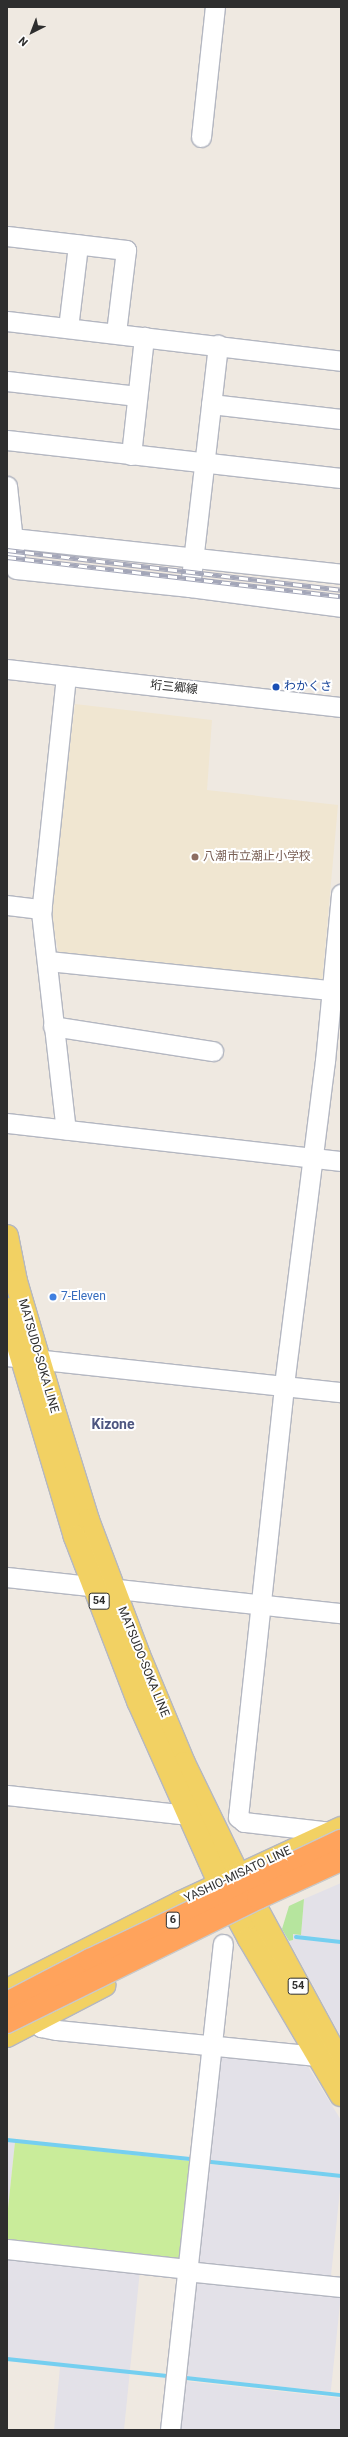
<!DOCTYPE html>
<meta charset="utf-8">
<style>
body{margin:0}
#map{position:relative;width:348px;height:2437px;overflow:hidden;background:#efe9e1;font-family:Roboto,"Noto Sans JP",sans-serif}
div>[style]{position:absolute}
.industrial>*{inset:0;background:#e3e1e8;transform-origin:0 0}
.education>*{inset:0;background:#f0e6d1}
.green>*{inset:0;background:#b6e59e}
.pitch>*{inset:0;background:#c9ec9a}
.stream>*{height:4px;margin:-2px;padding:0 2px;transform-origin:2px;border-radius:2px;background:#75cff0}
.roads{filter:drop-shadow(1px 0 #b4b7c1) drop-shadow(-1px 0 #b4b7c1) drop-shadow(0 1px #b4b7c1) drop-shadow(0 -1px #b4b7c1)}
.minor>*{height:19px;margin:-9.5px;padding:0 9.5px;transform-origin:9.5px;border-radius:9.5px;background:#fff}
.major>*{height:22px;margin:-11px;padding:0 11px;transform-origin:11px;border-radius:11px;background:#f2d163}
.rail>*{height:4.5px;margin-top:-2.25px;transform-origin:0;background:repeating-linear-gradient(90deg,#fff 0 9px,#a3a6b8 0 18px);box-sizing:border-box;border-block:1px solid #a3a6b8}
.bridges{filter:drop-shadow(1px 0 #c9c9c9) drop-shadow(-1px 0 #c9c9c9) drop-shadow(0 1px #c9c9c9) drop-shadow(0 -1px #c9c9c9)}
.highway-bridge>*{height:22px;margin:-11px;padding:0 11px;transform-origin:11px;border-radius:11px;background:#ffa35c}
.dots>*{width:11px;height:11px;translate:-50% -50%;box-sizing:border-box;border:2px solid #fff;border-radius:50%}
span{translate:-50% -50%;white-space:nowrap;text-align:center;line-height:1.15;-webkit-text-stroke:4px #fff;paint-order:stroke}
.shield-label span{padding:1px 3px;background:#fff;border:1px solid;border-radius:3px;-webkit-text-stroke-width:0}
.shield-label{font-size:11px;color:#2e2e2e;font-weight:700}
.transit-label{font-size:12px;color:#164399}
.left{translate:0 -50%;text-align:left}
.street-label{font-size:12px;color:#2e2e2e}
.education-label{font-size:12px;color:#785e54}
.shop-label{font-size:12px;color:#366cbe}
.quarter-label{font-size:14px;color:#4d5680;font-weight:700}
.frame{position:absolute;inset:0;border:8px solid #2e2e2e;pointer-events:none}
.north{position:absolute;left:12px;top:12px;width:40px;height:40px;-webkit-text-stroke:3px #fff;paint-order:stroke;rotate:222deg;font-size:11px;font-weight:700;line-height:16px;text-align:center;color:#2e2e2e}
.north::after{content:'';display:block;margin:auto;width:14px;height:18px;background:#2e2e2e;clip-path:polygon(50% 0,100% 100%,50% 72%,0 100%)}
</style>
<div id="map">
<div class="industrial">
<i style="clip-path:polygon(341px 1883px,341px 2037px,289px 1941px,293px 1940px,293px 1934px,301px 1934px,304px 1899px)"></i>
<i style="clip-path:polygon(220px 2056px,307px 2065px,341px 2120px,341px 2174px,209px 2160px)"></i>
<i style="clip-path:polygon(7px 2141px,15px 2142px,7px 2218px)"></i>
<i style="left:208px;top:2164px;width:134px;height:103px;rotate:6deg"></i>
<i style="clip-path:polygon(7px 2256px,140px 2270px,124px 2430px,54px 2430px,60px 2367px,7px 2361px)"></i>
<i style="left:196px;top:2277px;width:146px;height:100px;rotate:6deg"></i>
<i style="clip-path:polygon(184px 2381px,341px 2398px,341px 2430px,179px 2430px)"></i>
</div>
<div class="education">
<i style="clip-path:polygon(75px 704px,212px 720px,207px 790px,338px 805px,322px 983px,59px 955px,50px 909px)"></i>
</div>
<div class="green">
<i style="clip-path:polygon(304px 1899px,301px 1935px,293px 1934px,293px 1940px,289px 1941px,282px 1929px,289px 1906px)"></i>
</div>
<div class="pitch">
<i style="clip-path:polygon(15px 2142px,190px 2161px,180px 2262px,7px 2244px,7px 2218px)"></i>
</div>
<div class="stream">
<i style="left:296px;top:1937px;width:45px;rotate:6.3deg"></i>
<i style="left:7px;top:2140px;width:184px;rotate:5.9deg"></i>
<i style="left:211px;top:2162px;width:131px;rotate:6.1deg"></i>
<i style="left:7px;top:2359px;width:161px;rotate:6.1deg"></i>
<i style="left:186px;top:2378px;width:156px;rotate:6.3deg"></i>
</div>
<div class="roads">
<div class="minor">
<i style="left:201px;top:137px;width:131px;rotate:-83.9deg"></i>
<i style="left:7px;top:236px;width:120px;rotate:6.7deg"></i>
<i style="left:126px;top:250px;width:84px;rotate:96.9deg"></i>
<i style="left:7px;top:321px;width:336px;rotate:6.8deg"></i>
<i style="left:68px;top:328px;width:84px;rotate:-83.1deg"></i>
<i style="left:7px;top:381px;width:131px;rotate:6.6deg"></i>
<i style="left:211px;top:404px;width:131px;rotate:6.6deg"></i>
<i style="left:7px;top:440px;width:336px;rotate:6.5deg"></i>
<i style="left:131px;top:455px;width:119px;rotate:-83.7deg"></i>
<i style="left:7px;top:486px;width:83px;rotate:83.8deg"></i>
<i style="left:16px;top:569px;width:175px;rotate:5.9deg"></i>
<i style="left:190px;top:587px;width:244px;rotate:-83.4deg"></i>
<i style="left:12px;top:538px;width:331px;rotate:6.2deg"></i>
<i style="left:190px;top:587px;width:152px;rotate:7.5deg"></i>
<i style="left:7px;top:669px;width:336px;rotate:6.5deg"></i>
<i style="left:66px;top:676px;width:237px;rotate:96deg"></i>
<i style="left:41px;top:912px;width:219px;rotate:83.5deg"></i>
<i style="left:7px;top:905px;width:35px;rotate:7deg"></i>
<i style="left:48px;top:961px;width:284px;rotate:5.9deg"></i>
<i style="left:53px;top:1026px;width:162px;rotate:8.9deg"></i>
<i style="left:7px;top:1123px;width:336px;rotate:6.5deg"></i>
<i style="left:7px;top:1356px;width:336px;rotate:6.2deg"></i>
<i style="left:7px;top:1577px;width:336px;rotate:6.2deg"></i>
<i style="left:7px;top:1795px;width:181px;rotate:6.3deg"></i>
<i style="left:331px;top:1832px;width:88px;rotate:-173.4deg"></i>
<i style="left:244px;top:1822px;width:8px;rotate:-140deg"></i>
<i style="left:238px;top:1817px;width:434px;rotate:-83.9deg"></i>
<i style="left:284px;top:1385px;width:327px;rotate:-82.8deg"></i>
<i style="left:325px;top:1061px;width:168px;rotate:-84.5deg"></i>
<i style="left:35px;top:2022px;width:8px;rotate:40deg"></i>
<i style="left:41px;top:2027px;width:16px;rotate:11deg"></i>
<i style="left:57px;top:2030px;width:261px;rotate:5.7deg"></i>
<i style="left:7px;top:2249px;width:181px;rotate:6.3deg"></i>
<i style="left:186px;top:2271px;width:156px;rotate:5.9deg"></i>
<i style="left:170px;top:2430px;width:489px;rotate:-83.8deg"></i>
</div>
<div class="major">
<i style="left:7px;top:1236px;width:46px;rotate:78.7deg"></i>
<i style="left:16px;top:1281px;width:134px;rotate:73.6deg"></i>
<i style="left:54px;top:1410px;width:115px;rotate:72.8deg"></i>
<i style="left:88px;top:1520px;width:144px;rotate:69.3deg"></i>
<i style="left:139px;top:1655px;width:117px;rotate:67.4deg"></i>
<i style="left:184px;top:1763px;width:123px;rotate:64.1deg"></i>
<i style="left:238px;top:1874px;width:216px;rotate:61.5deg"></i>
<i style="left:7px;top:1309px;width:238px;rotate:73.4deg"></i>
<i style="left:75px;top:1537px;width:176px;rotate:69deg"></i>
<i style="left:138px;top:1701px;width:199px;rotate:66deg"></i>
<i style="left:219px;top:1883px;width:64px;rotate:61.8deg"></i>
<i style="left:249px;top:1939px;width:181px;rotate:59.5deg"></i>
<i style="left:7px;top:1990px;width:195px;rotate:-26.8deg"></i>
<i style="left:181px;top:1902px;width:176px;rotate:-24.8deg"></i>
<i style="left:7px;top:2036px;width:110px;rotate:-27.5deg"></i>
</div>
</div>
<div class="rail">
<i style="left:7px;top:550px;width:336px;rotate:6.8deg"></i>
<i style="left:7px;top:557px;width:336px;rotate:6.7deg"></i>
</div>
<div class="bridges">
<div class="highway-bridge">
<i style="left:7px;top:2003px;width:93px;rotate:-27.4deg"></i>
<i style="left:90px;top:1960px;width:278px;rotate:-25.4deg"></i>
<i style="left:7px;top:2022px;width:280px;rotate:-26.3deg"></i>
<i style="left:258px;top:1898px;width:91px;rotate:-24.6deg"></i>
</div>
</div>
<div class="dots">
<i style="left:276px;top:687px;background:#1a4fb4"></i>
<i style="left:195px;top:857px;background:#8d6e63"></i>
<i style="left:53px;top:1297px;background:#3f7fe0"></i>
</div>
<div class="shield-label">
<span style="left:99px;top:1601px">54</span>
<span style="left:173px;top:1920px">6</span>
<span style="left:298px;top:1986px">54</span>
</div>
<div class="transit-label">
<span class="left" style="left:284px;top:687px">わかくさ</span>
</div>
<div class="street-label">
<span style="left:174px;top:688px;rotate:6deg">垳三郷線</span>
<span style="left:38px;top:1356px;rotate:74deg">MATSUDO-SOKA LINE</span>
<span style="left:143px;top:1662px;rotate:68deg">MATSUDO-SOKA LINE</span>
<span style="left:238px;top:1875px;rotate:-25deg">YASHIO-MISATO LINE</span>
</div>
<div class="education-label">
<span class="left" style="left:203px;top:857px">八潮市立潮止小学校</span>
</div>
<div class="shop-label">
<span class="left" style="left:61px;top:1297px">7-Eleven</span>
</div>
<div class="quarter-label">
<span style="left:113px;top:1424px">Kizone</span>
</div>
<div class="frame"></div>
<div class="north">N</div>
</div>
